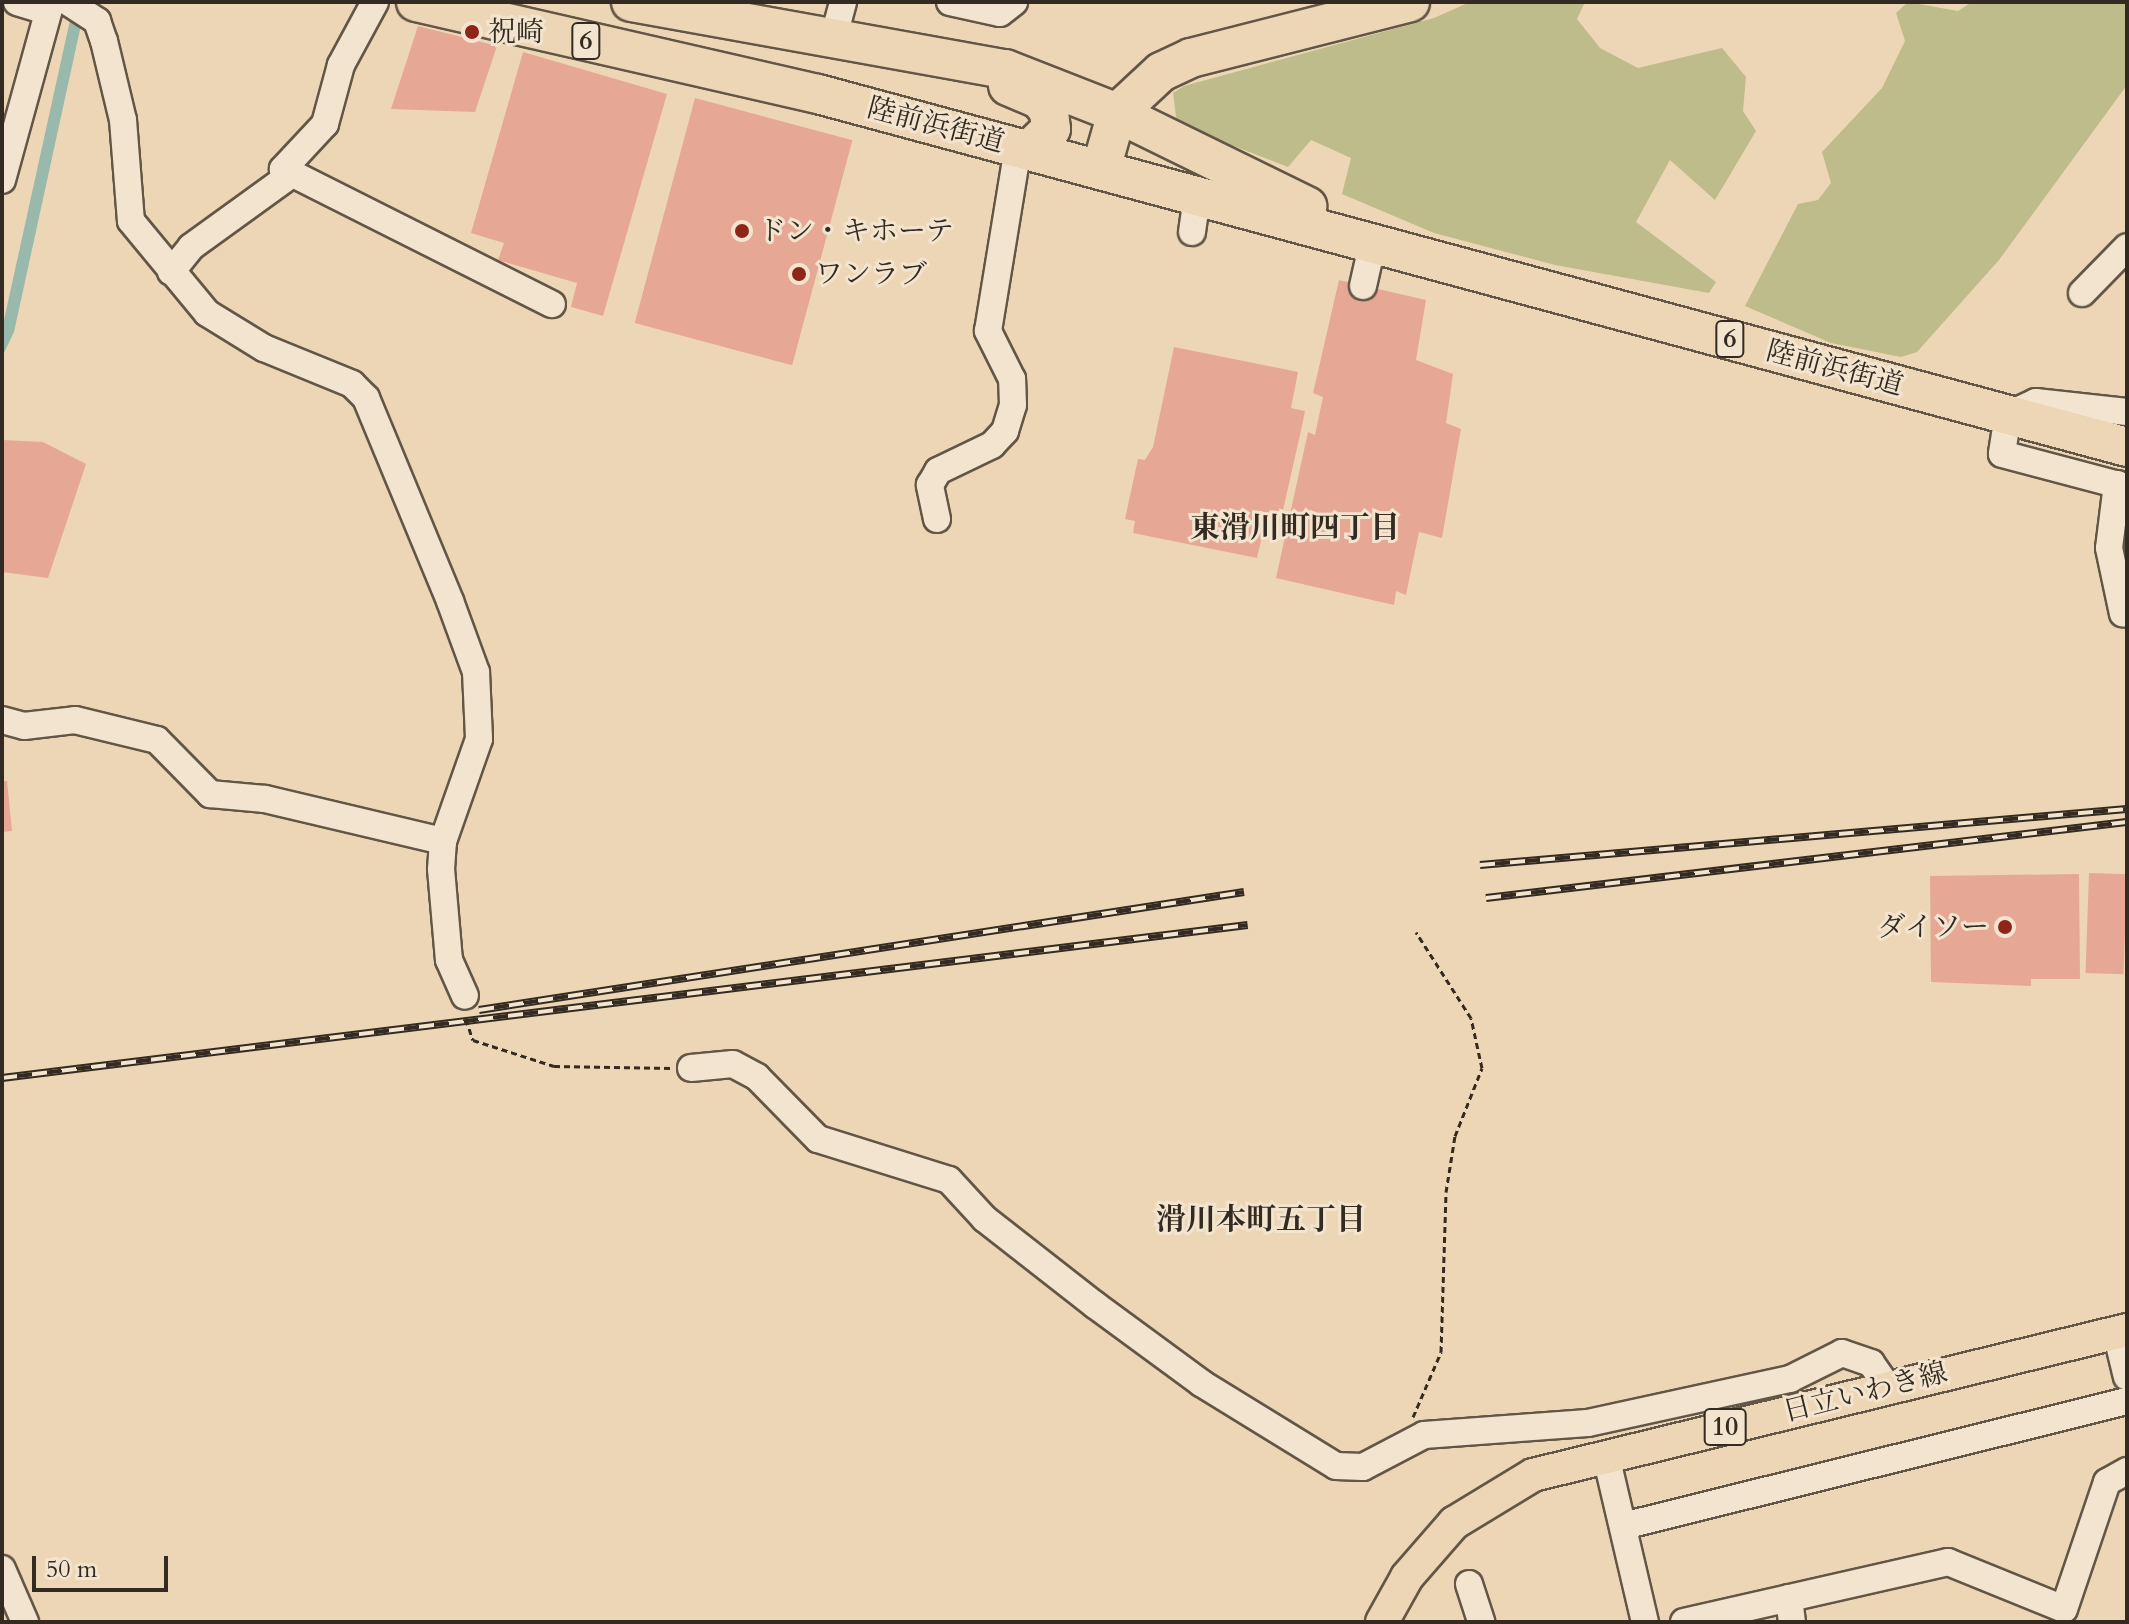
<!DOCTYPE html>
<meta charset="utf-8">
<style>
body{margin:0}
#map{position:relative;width:2129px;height:1624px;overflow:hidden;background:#edd6b5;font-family:Cardo,"Noto Serif JP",serif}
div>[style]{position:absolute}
.green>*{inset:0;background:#bebc8a}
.water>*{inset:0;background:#99b9ac}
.building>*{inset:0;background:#e6a895;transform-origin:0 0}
.path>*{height:3px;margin-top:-1.5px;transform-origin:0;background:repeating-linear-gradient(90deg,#332b21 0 6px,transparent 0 10px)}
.roads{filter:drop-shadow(2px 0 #625646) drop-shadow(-2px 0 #625646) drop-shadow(0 2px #625646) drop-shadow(0 -2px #625646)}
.minor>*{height:26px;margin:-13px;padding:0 13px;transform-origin:13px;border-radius:13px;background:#f3e4cf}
.major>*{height:32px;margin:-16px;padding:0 16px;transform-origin:16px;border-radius:16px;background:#edd6b5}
.highway>*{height:38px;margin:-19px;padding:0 19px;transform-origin:19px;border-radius:19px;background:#edd6b5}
.rail>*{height:8px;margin-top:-4px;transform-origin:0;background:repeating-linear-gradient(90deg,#f3e4cf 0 15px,#332b21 0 30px);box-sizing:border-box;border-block:2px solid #332b21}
.dots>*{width:22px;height:22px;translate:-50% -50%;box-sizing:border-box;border:4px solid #f3e4cf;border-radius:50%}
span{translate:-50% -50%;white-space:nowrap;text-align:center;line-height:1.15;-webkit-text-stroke:6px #f3e4cf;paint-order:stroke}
.shield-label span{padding:2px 6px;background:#f3e4cf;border:2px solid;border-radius:6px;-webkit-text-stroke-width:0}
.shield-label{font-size:26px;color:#332b21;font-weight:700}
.poi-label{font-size:28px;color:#332b21}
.left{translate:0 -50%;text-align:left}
.right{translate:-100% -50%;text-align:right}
.street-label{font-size:28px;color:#332b21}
.neighbourhood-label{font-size:30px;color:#332b21;font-weight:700}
.frame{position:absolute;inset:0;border:4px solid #332b21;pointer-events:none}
.scale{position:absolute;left:32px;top:1556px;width:136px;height:36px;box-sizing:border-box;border:4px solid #332b21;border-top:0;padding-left:10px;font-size:24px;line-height:28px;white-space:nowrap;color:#332b21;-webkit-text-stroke:6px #f3e4cf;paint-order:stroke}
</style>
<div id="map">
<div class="green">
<i style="clip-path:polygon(1470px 2px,1585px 2px,1577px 19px,1600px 48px,1638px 68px,1722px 48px,1746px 77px,1743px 111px,1756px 131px,1715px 200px,1670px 160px,1636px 222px,1716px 282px,1709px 293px,1555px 265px,1434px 233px,1342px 194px,1351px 158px,1311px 140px,1288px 167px,1177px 124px,1173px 93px,1184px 86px,1434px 18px)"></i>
<i style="clip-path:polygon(1908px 2px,1958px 11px,1972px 2px,2127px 2px,2127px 85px,1999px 260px,1917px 352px,1901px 357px,1831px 343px,1745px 306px,1798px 204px,1818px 200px,1831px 183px,1822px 152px,1882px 88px,1905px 41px,1896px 13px)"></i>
</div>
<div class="water">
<i style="clip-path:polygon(74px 2px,86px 2px,14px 332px,2px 357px,2px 329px)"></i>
</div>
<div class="building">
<i style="clip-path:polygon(418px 26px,497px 46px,475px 112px,391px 109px)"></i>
<i style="clip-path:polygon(523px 52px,667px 94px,603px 316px,571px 307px,577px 283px,498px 260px,504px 243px,471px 233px)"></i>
<i style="left:695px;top:98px;width:163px;height:233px;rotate:15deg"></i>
<i style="clip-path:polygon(1339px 280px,1426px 300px,1416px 360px,1453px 374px,1446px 423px,1461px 429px,1442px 538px,1419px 532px,1406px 595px,1396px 591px,1394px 605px,1276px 578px,1308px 432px,1315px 435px,1323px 397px,1313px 393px)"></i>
<i style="clip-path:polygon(1174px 347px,1298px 372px,1291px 408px,1305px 411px,1302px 426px,1279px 528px,1265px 524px,1257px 558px,1133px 533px,1135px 521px,1125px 519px,1138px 459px,1145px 460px,1153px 447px)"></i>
<i style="clip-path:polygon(3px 440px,43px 442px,86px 464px,48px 578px,2px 572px)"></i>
<i style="clip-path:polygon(2px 781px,7px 781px,12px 831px,2px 832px)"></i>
<i style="left:2089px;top:873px;width:38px;height:100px;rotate:2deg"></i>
<i style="clip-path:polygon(2079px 874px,2080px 979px,2031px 979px,2031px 986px,1931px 982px,1930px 876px)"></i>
</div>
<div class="path">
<i style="left:466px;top:1019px;width:22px;rotate:72deg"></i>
<i style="left:473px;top:1040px;width:85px;rotate:17.8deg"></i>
<i style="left:554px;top:1066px;width:117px;rotate:1deg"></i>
<i style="left:1413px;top:1417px;width:71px;rotate:-66.7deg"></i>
<i style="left:1441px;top:1352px;width:160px;rotate:-88.2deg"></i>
<i style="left:1446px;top:1192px;width:57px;rotate:-80.9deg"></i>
<i style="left:1455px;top:1136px;width:73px;rotate:-68.3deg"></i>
<i style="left:1482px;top:1068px;width:51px;rotate:-102.4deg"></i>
<i style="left:1471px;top:1018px;width:102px;rotate:-122.6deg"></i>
</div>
<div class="roads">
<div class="minor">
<i style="left:17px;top:2px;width:31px;rotate:17deg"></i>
<i style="left:68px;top:2px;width:35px;rotate:33deg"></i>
<i style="left:97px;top:21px;width:21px;rotate:71deg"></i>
<i style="left:104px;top:41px;width:81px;rotate:76.5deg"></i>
<i style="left:123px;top:120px;width:101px;rotate:85.5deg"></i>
<i style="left:131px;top:221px;width:119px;rotate:50.4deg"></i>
<i style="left:207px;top:313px;width:67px;rotate:31.6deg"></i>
<i style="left:264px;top:348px;width:95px;rotate:22.2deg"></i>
<i style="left:352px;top:384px;width:20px;rotate:45deg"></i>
<i style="left:366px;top:398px;width:220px;rotate:67.5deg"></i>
<i style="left:450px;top:601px;width:76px;rotate:69.9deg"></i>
<i style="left:476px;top:672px;width:67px;rotate:87.4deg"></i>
<i style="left:479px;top:739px;width:108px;rotate:109.4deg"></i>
<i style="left:443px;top:841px;width:28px;rotate:94deg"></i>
<i style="left:441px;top:869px;width:91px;rotate:85deg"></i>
<i style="left:449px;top:960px;width:39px;rotate:66deg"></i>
<i style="left:375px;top:2px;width:72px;rotate:118.4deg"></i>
<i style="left:341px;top:65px;width:61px;rotate:105.2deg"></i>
<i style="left:325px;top:124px;width:62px;rotate:133deg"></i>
<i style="left:283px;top:169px;width:301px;rotate:26.7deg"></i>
<i style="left:950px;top:2px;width:51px;rotate:12.4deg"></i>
<i style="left:1000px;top:13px;width:18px;rotate:-38deg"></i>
<i style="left:834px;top:36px;width:35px;rotate:-75deg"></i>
<i style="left:2px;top:180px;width:185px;rotate:-74.6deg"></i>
<i style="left:1192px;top:232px;width:37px;rotate:-82deg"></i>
<i style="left:171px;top:272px;width:32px;rotate:-51deg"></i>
<i style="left:191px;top:247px;width:125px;rotate:-35.9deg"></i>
<i style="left:1363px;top:286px;width:41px;rotate:-77.3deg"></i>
<i style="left:2082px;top:293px;width:64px;rotate:-45.6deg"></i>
<i style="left:2127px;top:412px;width:92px;rotate:-173.7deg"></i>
<i style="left:2036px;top:402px;width:31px;rotate:155deg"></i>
<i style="left:2008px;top:415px;width:39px;rotate:99deg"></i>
<i style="left:2002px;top:454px;width:129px;rotate:14.8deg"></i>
<i style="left:2117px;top:484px;width:64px;rotate:97.1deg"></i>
<i style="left:2109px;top:548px;width:67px;rotate:78deg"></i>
<i style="left:937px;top:519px;width:35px;rotate:-102deg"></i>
<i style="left:930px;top:485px;width:16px;rotate:-60deg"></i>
<i style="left:938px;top:471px;width:60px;rotate:-25.7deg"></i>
<i style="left:992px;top:445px;width:19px;rotate:-47deg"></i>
<i style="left:1005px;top:431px;width:27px;rotate:-73deg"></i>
<i style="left:1013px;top:405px;width:26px;rotate:-92deg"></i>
<i style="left:1012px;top:379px;width:54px;rotate:-116.6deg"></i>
<i style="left:988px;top:331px;width:186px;rotate:-80.7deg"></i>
<i style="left:2px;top:720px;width:23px;rotate:15deg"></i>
<i style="left:24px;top:726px;width:51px;rotate:-6.7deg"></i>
<i style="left:75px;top:720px;width:84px;rotate:13.7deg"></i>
<i style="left:157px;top:740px;width:76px;rotate:45.5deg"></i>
<i style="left:210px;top:794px;width:55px;rotate:5.2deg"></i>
<i style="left:265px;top:799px;width:183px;rotate:13.3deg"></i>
<i style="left:691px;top:1068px;width:42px;rotate:-5.4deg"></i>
<i style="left:733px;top:1064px;width:27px;rotate:28deg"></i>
<i style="left:757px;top:1077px;width:87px;rotate:45.5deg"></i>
<i style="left:818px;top:1139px;width:137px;rotate:17.4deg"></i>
<i style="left:949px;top:1180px;width:53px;rotate:47.3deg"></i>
<i style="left:985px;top:1219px;width:140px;rotate:38deg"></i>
<i style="left:1095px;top:1305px;width:132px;rotate:36.3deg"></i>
<i style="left:1201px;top:1383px;width:158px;rotate:31.6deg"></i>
<i style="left:1336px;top:1466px;width:27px;rotate:2deg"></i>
<i style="left:1363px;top:1467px;width:69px;rotate:-27.7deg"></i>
<i style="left:1424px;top:1435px;width:164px;rotate:-4.2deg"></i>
<i style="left:1588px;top:1423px;width:207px;rotate:-12.3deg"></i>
<i style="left:1790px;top:1379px;width:58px;rotate:-26.6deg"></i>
<i style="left:1842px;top:1353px;width:31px;rotate:19deg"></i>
<i style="left:1871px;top:1363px;width:28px;rotate:55deg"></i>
<i style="left:2116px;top:1332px;width:46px;rotate:76.3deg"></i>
<i style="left:1606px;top:1456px;width:171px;rotate:76.8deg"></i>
<i style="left:1623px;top:1526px;width:519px;rotate:-13.93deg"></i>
<i style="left:2px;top:1569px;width:58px;rotate:66.5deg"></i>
<i style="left:1469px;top:1584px;width:40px;rotate:72deg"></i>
<i style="left:1789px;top:1598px;width:24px;rotate:83deg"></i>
<i style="left:1684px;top:1622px;width:271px;rotate:-12.8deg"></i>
<i style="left:1948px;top:1562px;width:125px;rotate:22.1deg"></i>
<i style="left:2064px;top:1609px;width:134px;rotate:-71.3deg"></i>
<i style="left:2107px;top:1482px;width:23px;rotate:-29deg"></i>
</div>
<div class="major">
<i style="left:1382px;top:1622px;width:51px;rotate:-60.9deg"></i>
<i style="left:1407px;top:1577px;width:72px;rotate:-49deg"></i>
<i style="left:1454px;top:1523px;width:92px;rotate:-31.3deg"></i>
<i style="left:1533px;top:1475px;width:611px;rotate:-13.72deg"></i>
</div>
<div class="highway">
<i style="left:416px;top:2px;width:412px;rotate:12.9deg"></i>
<i style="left:818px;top:94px;width:1356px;rotate:15.09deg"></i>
<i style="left:631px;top:2px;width:380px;rotate:10.2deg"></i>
<i style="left:1005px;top:69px;width:120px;rotate:21.4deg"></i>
<i style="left:1117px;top:113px;width:212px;rotate:26.1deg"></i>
<i style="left:1008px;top:86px;width:34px;rotate:23deg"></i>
<i style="left:1039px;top:99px;width:16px;rotate:50deg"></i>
<i style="left:1049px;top:111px;width:18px;rotate:84deg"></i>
<i style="left:1051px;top:129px;width:30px;rotate:136deg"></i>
<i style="left:1101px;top:169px;width:58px;rotate:-74.1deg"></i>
<i style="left:1117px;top:113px;width:60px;rotate:-43deg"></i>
<i style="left:1161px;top:72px;width:33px;rotate:-25deg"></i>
<i style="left:1191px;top:58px;width:226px;rotate:-14.3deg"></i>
</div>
</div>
<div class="rail">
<i style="left:1480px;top:865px;width:649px;rotate:-4.95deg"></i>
<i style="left:1486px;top:898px;width:645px;rotate:-6.76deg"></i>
<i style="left:479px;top:1010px;width:774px;rotate:-8.77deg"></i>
<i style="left:2px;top:1078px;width:1255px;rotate:-7deg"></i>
</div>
<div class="dots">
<i style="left:472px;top:32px;background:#8f2418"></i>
<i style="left:742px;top:231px;background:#8f2418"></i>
<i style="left:799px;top:274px;background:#8f2418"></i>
<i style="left:2005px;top:927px;background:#8f2418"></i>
</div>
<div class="shield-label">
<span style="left:586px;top:41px">6</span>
<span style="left:1730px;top:339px">6</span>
<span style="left:1725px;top:1427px">10</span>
</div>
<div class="poi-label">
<span class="left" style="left:488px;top:32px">祝崎</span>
<span class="left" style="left:758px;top:231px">ドン・キホーテ</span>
<span class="left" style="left:815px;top:274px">ワンラブ</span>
<span class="right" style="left:1989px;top:927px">ダイソー</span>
</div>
<div class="street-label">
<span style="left:936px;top:125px;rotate:15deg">陸前浜街道</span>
<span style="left:1835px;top:368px;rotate:15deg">陸前浜街道</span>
<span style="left:1865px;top:1392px;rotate:-14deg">日立いわき線</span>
</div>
<div class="neighbourhood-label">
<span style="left:1295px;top:528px">東滑川町四丁目</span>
<span style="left:1261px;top:1220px">滑川本町五丁目</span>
</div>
<div class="frame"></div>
<div class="scale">50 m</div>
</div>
